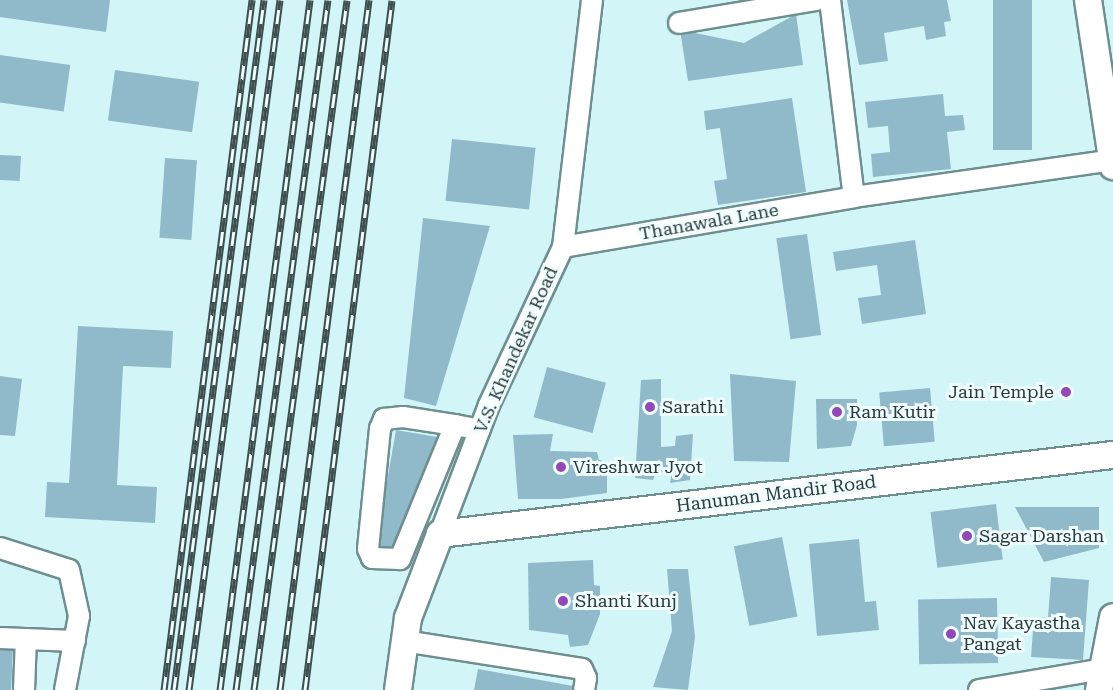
<!DOCTYPE html>
<style>
body{margin:0}
#map{position:relative;width:1113px;height:690px;overflow:hidden;background:#d2f5f7;font-family:"Roboto Serif",serif}
div>[style]{position:absolute}
.building>*{inset:0;background:#90baca;transform-origin:0 0}
.roads{filter:drop-shadow(2px 0 #6e8e90) drop-shadow(-2px 0 #6e8e90) drop-shadow(0 2px #6e8e90) drop-shadow(0 -2px #6e8e90)}
.minor>*{height:20px;margin:-10px;padding:0 10px;transform-origin:10px;border-radius:10px;background:#fff}
.tertiary>*{height:26px;margin:-13px;padding:0 13px;transform-origin:13px;border-radius:13px;background:#fff}
.rail>*{height:7px;margin-top:-3.5px;transform-origin:0;background:repeating-linear-gradient(90deg,#f0fdfe 0 14px,#3e4e4f 0 28px);box-sizing:border-box;border-block:2px solid #3e4e4f}
.dots>*{width:16px;height:16px;translate:-50% -50%;box-sizing:border-box;border:3px solid #f0fdfe;border-radius:50%}
span{translate:-50% -50%;white-space:nowrap;text-align:center;line-height:1.15;-webkit-text-stroke:6px #f0fdfe;paint-order:stroke}
.street-label{font-size:18px;color:#2c3a3b}
.poi-label{font-size:18px;color:#2c3a3b}
.right{translate:-100% -50%;text-align:right}
.left{translate:0 -50%;text-align:left}
</style>
<div id="map">
<div class="building">
<i style="clip-path:polygon(0 0,110px 0,106px 32px,0 17px)"></i>
<i style="clip-path:polygon(847px 0,947px 0,951px 21px,944px 22px,946px 36px,926px 40px,924px 26px,884px 33px,888px 61px,859px 65px)"></i>
<i style="left:993px;top:0;width:39px;height:150px"></i>
<i style="clip-path:polygon(796px 14px,803px 65px,688px 81px,680px 30px,744px 43px)"></i>
<i style="left:0;top:55px;width:71px;height:47px;rotate:8deg"></i>
<i style="left:115px;top:70px;width:85px;height:51px;rotate:8deg"></i>
<i style="clip-path:polygon(943px 94px,945px 116px,963px 115px,965px 130px,947px 132px,951px 169px,873px 177px,871px 154px,890px 152px,888px 126px,868px 128px,865px 102px)"></i>
<i style="clip-path:polygon(792px 98px,806px 192px,718px 205px,714px 181px,727px 179px,720px 128px,706px 130px,704px 111px)"></i>
<i style="left:452px;top:139px;width:84px;height:62px;rotate:6deg"></i>
<i style="left:0;top:155px;width:21px;height:25px;rotate:3deg"></i>
<i style="left:165px;top:158px;width:32px;height:80px;rotate:4deg"></i>
<i style="clip-path:polygon(423px 218px,490px 226px,436px 406px,404px 398px)"></i>
<i style="left:807px;top:234px;width:102px;height:31px;rotate:82deg"></i>
<i style="clip-path:polygon(915px 240px,926px 314px,862px 324px,858px 298px,881px 295px,877px 265px,836px 271px,833px 252px)"></i>
<i style="clip-path:polygon(78px 326px,173px 331px,171px 368px,123px 366px,117px 485px,157px 487px,155px 523px,45px 517px,47px 482px,69px 483px)"></i>
<i style="left:547px;top:367px;width:61px;height:52px;rotate:15deg"></i>
<i style="clip-path:polygon(730px 374px,796px 381px,789px 462px,734px 461px)"></i>
<i style="clip-path:polygon(0 376px,22px 379px,15px 436px,0 435px)"></i>
<i style="clip-path:polygon(661px 379px,661px 447px,675px 446px,676px 436px,693px 434px,690px 480px,670px 483px,672px 473px,656px 472px,653px 480px,635px 478px,641px 380px)"></i>
<i style="left:930px;top:388px;width:54px;height:51px;rotate:85deg"></i>
<i style="clip-path:polygon(816px 399px,857px 399px,857px 425px,851px 446px,817px 449px)"></i>
<i style="clip-path:polygon(396px 430px,443px 438px,391px 549px,376px 544px)"></i>
<i style="clip-path:polygon(553px 434px,550px 451px,597px 452px,599px 460px,607px 462px,607px 493px,561px 499px,518px 499px,513px 435px)"></i>
<i style="left:996px;top:504px;width:56px;height:66px;rotate:83deg"></i>
<i style="clip-path:polygon(1015px 507px,1099px 507px,1099px 548px,1044px 562px)"></i>
<i style="left:782px;top:537px;width:81px;height:49px;rotate:79deg"></i>
<i style="clip-path:polygon(859px 539px,865px 602px,876px 601px,879px 630px,817px 636px,809px 544px)"></i>
<i style="clip-path:polygon(593px 560px,594px 585px,600px 586px,600px 614px,588px 645px,570px 647px,568px 635px,529px 630px,528px 563px)"></i>
<i style="clip-path:polygon(667px 569px,688px 569px,695px 637px,688px 690px,653px 687px,672px 631px)"></i>
<i style="clip-path:polygon(1051px 577px,1089px 580px,1083px 660px,1031px 657px,1034px 617px,1048px 618px)"></i>
<i style="left:997px;top:598px;width:65px;height:79px;rotate:89deg"></i>
<i style="clip-path:polygon(0 648px,13px 648px,11px 690px,0 690px)"></i>
<i style="clip-path:polygon(478px 669px,579px 687px,578px 690px,474px 690px)"></i>
</div>
<div class="roads">
<div class="minor">
<i style="left:830px;top:0;width:198px;rotate:83.1deg"></i>
<i style="left:679px;top:23px;width:140px;rotate:-9.5deg"></i>
<i style="left:563px;top:247px;width:295px;rotate:-9.7deg"></i>
<i style="left:854px;top:197px;width:262px;rotate:-8.1deg"></i>
<i style="left:455px;top:425px;width:145px;rotate:112.3deg"></i>
<i style="left:400px;top:559px;width:28px;rotate:-178deg"></i>
<i style="left:372px;top:558px;width:10px;rotate:-114deg"></i>
<i style="left:368px;top:549px;width:121px;rotate:-84.3deg"></i>
<i style="left:380px;top:429px;width:11px;rotate:-68deg"></i>
<i style="left:384px;top:419px;width:19px;rotate:-6deg"></i>
<i style="left:403px;top:417px;width:53px;rotate:8.7deg"></i>
<i style="left:455px;top:425px;width:25px;rotate:11deg"></i>
<i style="left:440px;top:534px;width:138px;rotate:-69.2deg"></i>
<i style="left:489px;top:405px;width:174px;rotate:-64.9deg"></i>
<i style="left:563px;top:247px;width:249px;rotate:-83.3deg"></i>
<i style="left:0;top:548px;width:72px;rotate:17.7deg"></i>
<i style="left:69px;top:570px;width:47px;rotate:77.7deg"></i>
<i style="left:79px;top:616px;width:75px;rotate:100.7deg"></i>
<i style="left:0;top:638px;width:75px;rotate:2.3deg"></i>
<i style="left:404px;top:641px;width:180px;rotate:8.9deg"></i>
<i style="left:582px;top:669px;width:10px;rotate:66deg"></i>
<i style="left:586px;top:678px;width:12px;rotate:99deg"></i>
<i style="left:24px;top:690px;width:51px;rotate:-87.8deg"></i>
<i style="left:979px;top:690px;width:126px;rotate:-9.6deg"></i>
</div>
<div class="tertiary">
<i style="left:1088px;top:0;width:168px;rotate:81.4deg"></i>
<i style="left:398px;top:690px;width:73px;rotate:-82.1deg"></i>
<i style="left:408px;top:618px;width:90px;rotate:-69.1deg"></i>
<i style="left:440px;top:534px;width:678px;rotate:-6.7deg"></i>
<i style="left:1099px;top:690px;width:74px;rotate:-79.1deg"></i>
</div>
</div>
<div class="rail">
<i style="left:164px;top:690px;width:696px;rotate:-82.73deg"></i>
<i style="left:174px;top:690px;width:696px;rotate:-82.57deg"></i>
<i style="left:189px;top:690px;width:696px;rotate:-82.49deg"></i>
<i style="left:220px;top:690px;width:696px;rotate:-82.57deg"></i>
<i style="left:236px;top:690px;width:696px;rotate:-82.41deg"></i>
<i style="left:254px;top:690px;width:696px;rotate:-82.32deg"></i>
<i style="left:280px;top:690px;width:696px;rotate:-82.65deg"></i>
<i style="left:305px;top:690px;width:695px;rotate:-82.81deg"></i>
</div>
<div class="dots">
<i style="left:1066px;top:392px;background:#9348ba"></i>
<i style="left:650px;top:407px;background:#9348ba"></i>
<i style="left:837px;top:412px;background:#9348ba"></i>
<i style="left:561px;top:467px;background:#9348ba"></i>
<i style="left:967px;top:536px;background:#9348ba"></i>
<i style="left:563px;top:601px;background:#9348ba"></i>
<i style="left:951px;top:634px;background:#9348ba"></i>
</div>
<div class="street-label">
<span style="left:709px;top:222px;rotate:-10deg">Thanawala Lane</span>
<span style="left:516px;top:350px;rotate:-66deg">V.S. Khandekar Road</span>
<span style="left:776px;top:494px;rotate:-7deg">Hanuman Mandir Road</span>
</div>
<div class="poi-label">
<span class="right" style="left:1054px;top:392px">Jain Temple</span>
<span class="left" style="left:662px;top:407px">Sarathi</span>
<span class="left" style="left:849px;top:412px">Ram Kutir</span>
<span class="left" style="left:573px;top:467px">Vireshwar Jyot</span>
<span class="left" style="left:979px;top:536px">Sagar Darshan</span>
<span class="left" style="left:575px;top:601px">Shanti Kunj</span>
<span class="left" style="left:963px;top:634px">Nav Kayastha<br>Pangat</span>
</div>
</div>
